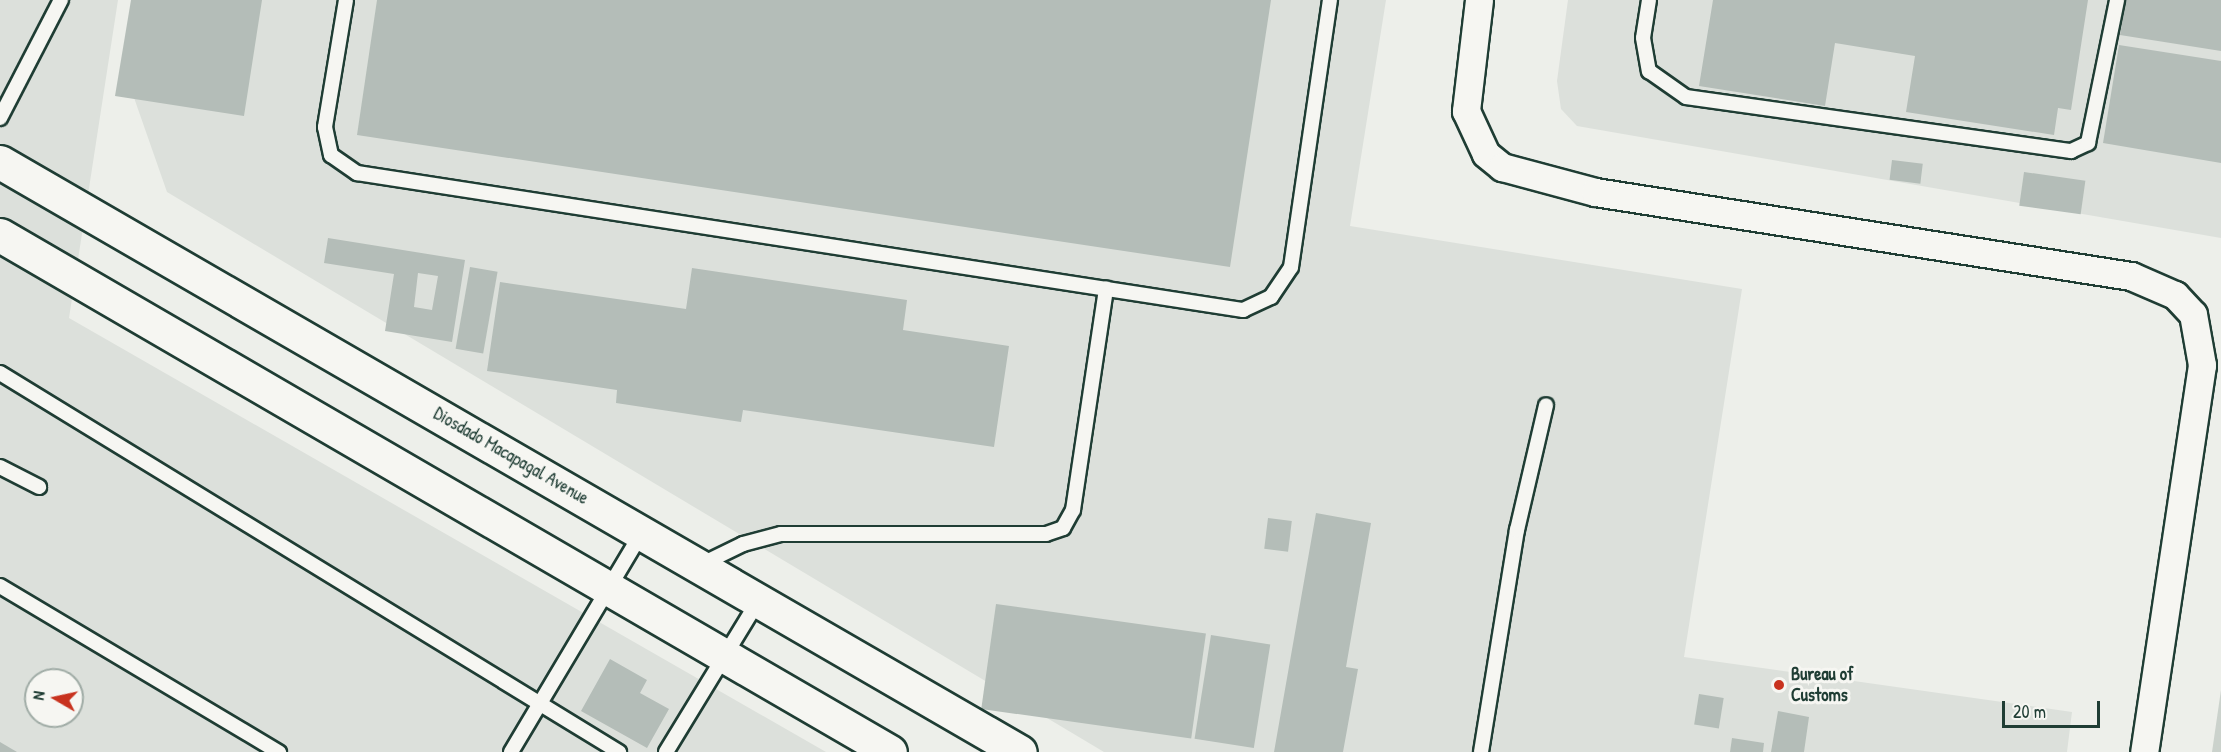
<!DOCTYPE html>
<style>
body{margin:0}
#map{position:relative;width:2221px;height:752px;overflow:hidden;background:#edefea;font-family:"Patrick Hand",sans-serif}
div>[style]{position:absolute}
.built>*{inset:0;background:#dce0db}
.green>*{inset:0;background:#cbd2cc}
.building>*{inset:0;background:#b4bdb8;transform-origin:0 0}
.roads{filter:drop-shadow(2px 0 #1f3d34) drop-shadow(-2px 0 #1f3d34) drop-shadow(0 2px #1f3d34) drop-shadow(0 -2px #1f3d34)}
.lane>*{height:14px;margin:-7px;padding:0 7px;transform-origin:7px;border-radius:7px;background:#f6f6f2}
.street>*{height:27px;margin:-13.5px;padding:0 13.5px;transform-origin:13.5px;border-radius:13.5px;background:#f6f6f2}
.secondary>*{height:33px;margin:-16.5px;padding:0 16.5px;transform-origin:16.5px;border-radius:16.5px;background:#f6f6f2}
.dots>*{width:16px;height:16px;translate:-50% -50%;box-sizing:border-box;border:3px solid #f6f6f2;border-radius:50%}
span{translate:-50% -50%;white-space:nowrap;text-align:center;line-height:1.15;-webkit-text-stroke:6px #f6f6f2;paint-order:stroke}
.street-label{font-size:18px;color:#1f3d34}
.poi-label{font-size:18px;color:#1f3d34;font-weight:700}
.left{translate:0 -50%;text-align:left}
.north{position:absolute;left:24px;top:668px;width:60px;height:60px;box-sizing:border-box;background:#f6f6f2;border:2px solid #a0aca6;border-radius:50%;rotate:279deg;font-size:16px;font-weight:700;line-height:24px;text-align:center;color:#1f3d34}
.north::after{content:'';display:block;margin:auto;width:21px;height:27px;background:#c8321e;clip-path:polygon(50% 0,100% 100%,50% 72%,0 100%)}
.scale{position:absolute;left:2002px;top:701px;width:98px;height:27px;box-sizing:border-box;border:3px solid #1f3d34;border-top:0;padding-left:8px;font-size:18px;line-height:21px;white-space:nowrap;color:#1f3d34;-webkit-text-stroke:4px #f6f6f2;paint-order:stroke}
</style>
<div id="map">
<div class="built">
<i style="clip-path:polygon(evenodd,0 0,118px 0,69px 318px,826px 752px,0 752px,0 0,36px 680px,72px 680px,72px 716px,36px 716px,36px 680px)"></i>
<i style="clip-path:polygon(147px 0,1386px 0,1350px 226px,1742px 289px,1684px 657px,2072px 712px,2067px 752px,1104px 752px,167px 192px,132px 92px)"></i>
<i style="clip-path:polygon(1568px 0,2221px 0,2221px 238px,1577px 126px,1561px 109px,1557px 81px)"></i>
</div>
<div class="green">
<i style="clip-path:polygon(2221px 690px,2221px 752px,2212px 752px)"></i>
</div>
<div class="building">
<i style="clip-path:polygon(131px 0,262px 0,244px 116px,115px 96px)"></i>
<i style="clip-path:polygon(377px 0,1271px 0,1230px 267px,357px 135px)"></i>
<i style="clip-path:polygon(1713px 0,2088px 0,2071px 110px,2058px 108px,2054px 135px,1906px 112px,1915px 56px,1835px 43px,1825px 106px,1699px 86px)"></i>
<i style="clip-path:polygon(2126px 0,2221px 0,2221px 51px,2120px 35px)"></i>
<i style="clip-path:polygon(2119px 45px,2221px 61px,2221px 163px,2103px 143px)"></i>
<i style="left:1892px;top:160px;width:31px;height:20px;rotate:7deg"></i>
<i style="left:2024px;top:172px;width:62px;height:34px;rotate:8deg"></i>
<i style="clip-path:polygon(evenodd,328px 238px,465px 260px,452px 342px,385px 331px,394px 274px,324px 263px,328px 238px,418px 273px,438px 276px,432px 310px,414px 307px,418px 273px)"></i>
<i style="left:470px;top:267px;width:28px;height:83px;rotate:10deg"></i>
<i style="clip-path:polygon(692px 268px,907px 300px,903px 330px,1009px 346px,994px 447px,743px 410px,741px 422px,616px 403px,617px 390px,487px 371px,500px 282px,686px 309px)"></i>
<i style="clip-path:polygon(1316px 513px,1371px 523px,1346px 667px,1358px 669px,1343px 752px,1274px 752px)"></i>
<i style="left:1268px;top:518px;width:24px;height:31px;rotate:7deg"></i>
<i style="left:996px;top:604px;width:212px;height:106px;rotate:8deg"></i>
<i style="left:1211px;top:635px;width:60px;height:105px;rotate:9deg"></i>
<i style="clip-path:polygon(610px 659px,647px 680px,640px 693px,669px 709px,647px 748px,581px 711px)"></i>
<i style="left:1699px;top:694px;width:25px;height:31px;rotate:9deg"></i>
<i style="clip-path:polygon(1778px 711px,1809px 717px,1804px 752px,1771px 752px)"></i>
<i style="clip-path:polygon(1732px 738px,1764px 743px,1763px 752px,1730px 752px)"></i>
<i style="clip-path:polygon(0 742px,17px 752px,0 752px)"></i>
</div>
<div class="roads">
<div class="lane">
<i style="left:346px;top:0;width:129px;rotate:99.4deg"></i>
<i style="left:325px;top:127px;width:29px;rotate:78deg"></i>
<i style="left:331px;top:155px;width:32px;rotate:35deg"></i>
<i style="left:357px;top:173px;width:897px;rotate:8.79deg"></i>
<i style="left:1243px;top:310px;width:31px;rotate:-25deg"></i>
<i style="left:1271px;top:297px;width:36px;rotate:-56deg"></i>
<i style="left:1291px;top:267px;width:270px;rotate:-81.7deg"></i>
<i style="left:1649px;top:0;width:38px;rotate:99deg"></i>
<i style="left:1643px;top:38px;width:34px;rotate:80deg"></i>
<i style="left:1649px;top:71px;width:45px;rotate:35.1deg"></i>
<i style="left:1686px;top:97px;width:389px;rotate:8deg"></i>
<i style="left:2071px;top:151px;width:19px;rotate:-25deg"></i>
<i style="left:2088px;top:143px;width:146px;rotate:-78.5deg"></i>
<i style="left:0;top:118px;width:133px;rotate:-62.7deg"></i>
<i style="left:0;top:373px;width:726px;rotate:31.48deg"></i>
<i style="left:0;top:467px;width:44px;rotate:27.1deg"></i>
<i style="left:700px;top:565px;width:48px;rotate:-26deg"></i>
<i style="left:743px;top:544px;width:39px;rotate:-15deg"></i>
<i style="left:781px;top:534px;width:265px"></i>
<i style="left:1046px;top:534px;width:18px;rotate:-19deg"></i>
<i style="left:1063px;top:528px;width:21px;rotate:-61deg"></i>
<i style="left:1073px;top:510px;width:224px;rotate:-81.5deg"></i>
<i style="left:0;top:586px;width:325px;rotate:30.8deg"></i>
<i style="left:511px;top:752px;width:256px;rotate:-59.2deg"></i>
<i style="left:666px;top:752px;width:177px;rotate:-58.6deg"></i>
<i style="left:1481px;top:752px;width:225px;rotate:-80.8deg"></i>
<i style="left:1517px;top:530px;width:128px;rotate:-76.9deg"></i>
</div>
<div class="street">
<i style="left:1479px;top:0;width:112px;rotate:96.7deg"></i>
<i style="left:1466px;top:111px;width:47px;rotate:65.1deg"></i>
<i style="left:1486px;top:154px;width:21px;rotate:39deg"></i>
<i style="left:1502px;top:167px;width:96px;rotate:15deg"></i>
<i style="left:1595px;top:192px;width:543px;rotate:8.91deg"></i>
<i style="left:2131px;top:276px;width:48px;rotate:23.4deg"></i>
<i style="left:2175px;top:295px;width:26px;rotate:47deg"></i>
<i style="left:2193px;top:314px;width:52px;rotate:80deg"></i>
<i style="left:2202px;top:365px;width:391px;rotate:98.5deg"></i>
</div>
<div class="secondary">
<i style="left:0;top:162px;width:1178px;rotate:30.05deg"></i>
<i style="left:0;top:235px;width:1029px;rotate:30.15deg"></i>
</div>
</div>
<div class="dots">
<i style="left:1779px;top:685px;background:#c8321e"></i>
</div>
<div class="street-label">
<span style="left:511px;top:456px;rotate:30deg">Diosdado Macapagal Avenue</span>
</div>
<div class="poi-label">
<span class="left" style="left:1791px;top:685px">Bureau of<br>Customs</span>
</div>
<div class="north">N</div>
<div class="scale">20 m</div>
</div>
